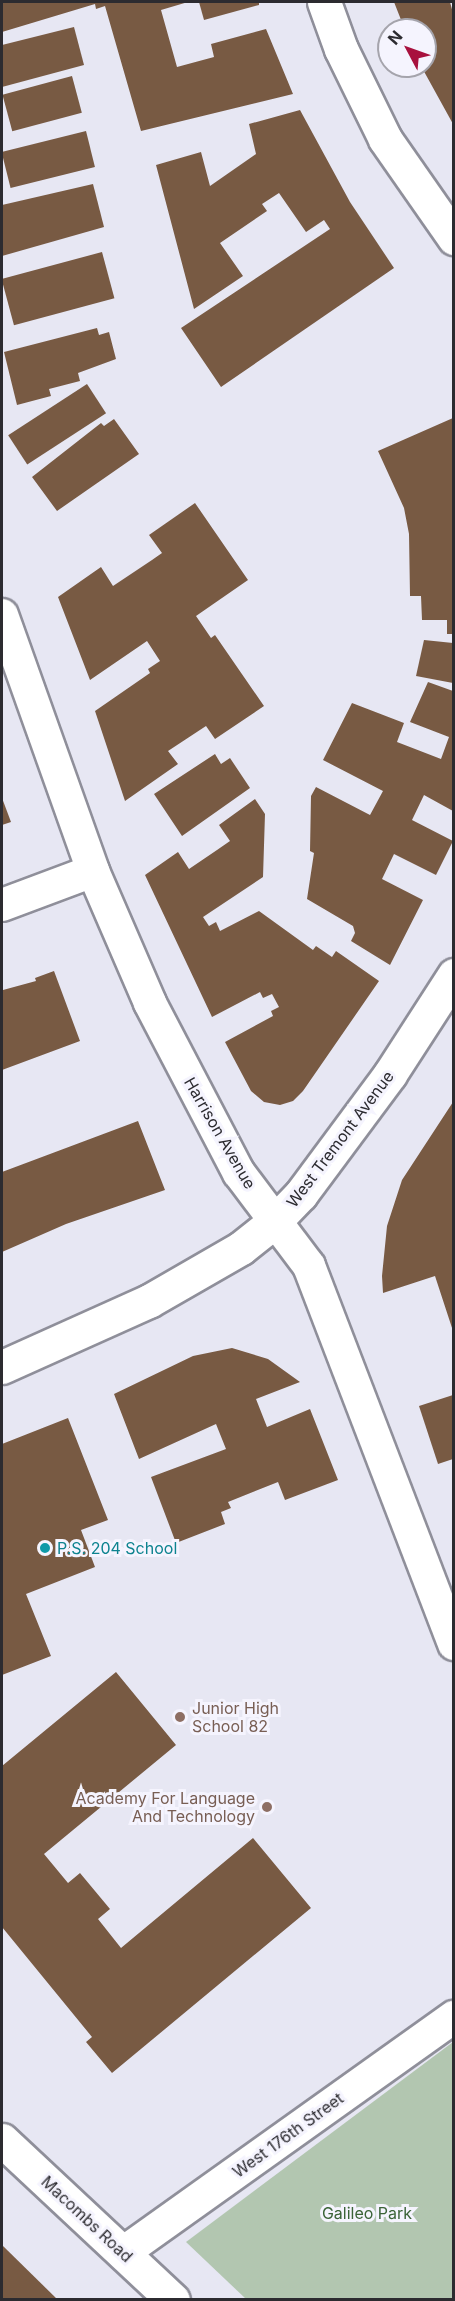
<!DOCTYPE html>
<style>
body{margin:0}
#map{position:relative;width:455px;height:2301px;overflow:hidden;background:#e7e7f3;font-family:Inter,sans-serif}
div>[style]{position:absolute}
.green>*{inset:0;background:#b2c6b0}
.building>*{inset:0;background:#785a43;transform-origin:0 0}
.roads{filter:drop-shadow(2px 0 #8f8f9a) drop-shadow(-2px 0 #8f8f9a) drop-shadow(0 2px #8f8f9a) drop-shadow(0 -2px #8f8f9a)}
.street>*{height:32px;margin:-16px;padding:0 16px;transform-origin:16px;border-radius:16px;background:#fff}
.secondary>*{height:33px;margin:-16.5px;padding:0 16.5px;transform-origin:16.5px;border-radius:16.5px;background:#fff}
.dots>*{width:16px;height:16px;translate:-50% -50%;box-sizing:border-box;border:3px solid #f5f4fe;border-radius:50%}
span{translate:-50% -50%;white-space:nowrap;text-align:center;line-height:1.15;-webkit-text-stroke:6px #f5f4fe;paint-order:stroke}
.street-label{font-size:16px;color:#2c2b30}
.culture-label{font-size:16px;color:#0d838f}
.left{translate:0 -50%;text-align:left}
.education-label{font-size:16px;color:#785e54}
.right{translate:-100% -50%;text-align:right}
.park-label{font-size:16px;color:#3a6337}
.frame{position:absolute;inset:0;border:3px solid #2c2b30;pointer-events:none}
.north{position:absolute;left:377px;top:18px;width:60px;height:60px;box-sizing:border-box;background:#f5f4fe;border:2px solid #a5a4ac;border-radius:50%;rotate:311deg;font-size:16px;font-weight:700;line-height:24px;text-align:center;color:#2c2b30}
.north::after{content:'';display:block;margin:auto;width:21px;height:27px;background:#a8113e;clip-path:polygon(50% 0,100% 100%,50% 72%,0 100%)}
</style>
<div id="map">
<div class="green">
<i style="clip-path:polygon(453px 2042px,453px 2299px,246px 2299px,186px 2242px)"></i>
</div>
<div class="building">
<i style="clip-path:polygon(2px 2px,188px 2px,161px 10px,177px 67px,214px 57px,211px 44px,266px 29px,293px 94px,141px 131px,105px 6px,96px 9px,95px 4px,2px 32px)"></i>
<i style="clip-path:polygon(199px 2px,259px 2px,259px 5px,204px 20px)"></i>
<i style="clip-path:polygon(394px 2px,450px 2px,453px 13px,453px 124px,421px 66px,425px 66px,425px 30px,405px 30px)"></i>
<i style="clip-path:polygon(74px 27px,84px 65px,2px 87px,2px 45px)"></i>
<i style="left:72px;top:76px;width:38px;height:72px;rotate:75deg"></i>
<i style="clip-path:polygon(300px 110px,350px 202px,394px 268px,221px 387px,181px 328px,330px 229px,324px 220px,306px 232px,279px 193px,262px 204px,267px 211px,220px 243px,243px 276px,194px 309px,156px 165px,201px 152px,210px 186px,256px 154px,249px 124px)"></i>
<i style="left:86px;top:131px;width:37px;height:87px;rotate:76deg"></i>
<i style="clip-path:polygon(93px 184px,104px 227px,2px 256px,2px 205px)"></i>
<i style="left:102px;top:252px;width:48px;height:104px;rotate:75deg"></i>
<i style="clip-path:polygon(97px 328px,99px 335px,109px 332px,116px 359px,78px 373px,80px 381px,49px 389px,51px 396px,17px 405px,4px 352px)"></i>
<i style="left:87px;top:384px;width:35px;height:94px;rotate:57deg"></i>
<i style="clip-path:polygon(453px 418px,453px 634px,447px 634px,447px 620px,422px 620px,421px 596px,410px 596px,409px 534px,404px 508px,378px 451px)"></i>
<i style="clip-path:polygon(114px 419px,139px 454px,57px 511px,32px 477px,101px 423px,104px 426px)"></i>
<i style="clip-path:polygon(195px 503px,248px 580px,196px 616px,211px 638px,215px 635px,264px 706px,215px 739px,206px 726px,168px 751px,178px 764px,125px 801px,95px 711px,150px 673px,148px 669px,160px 661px,147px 641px,90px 680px,58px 597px,101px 567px,113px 586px,152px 560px,162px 553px,149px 535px)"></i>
<i style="clip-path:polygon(424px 640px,453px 643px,453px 683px,416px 676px)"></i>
<i style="clip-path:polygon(428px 682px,453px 691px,453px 811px,424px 795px,412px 820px,453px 841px,436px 875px,394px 854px,382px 879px,423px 900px,390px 965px,351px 941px,355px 933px,353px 926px,307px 899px,314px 853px,310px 851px,311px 796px,316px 787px,370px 815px,383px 791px,323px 760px,352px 703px,404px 723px,397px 742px,441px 759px,449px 737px,410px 722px)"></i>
<i style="clip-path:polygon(215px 754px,221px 764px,230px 758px,250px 788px,182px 836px,154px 794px)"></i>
<i style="clip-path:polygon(2px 798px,11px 822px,2px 825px)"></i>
<i style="clip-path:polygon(255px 799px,265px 814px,263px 877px,203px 917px,209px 926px,216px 922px,220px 931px,259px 911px,313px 950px,316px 946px,332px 957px,336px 951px,379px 981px,303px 1091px,293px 1101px,280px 1105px,264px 1102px,251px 1091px,225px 1042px,273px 1016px,271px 1011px,279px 1007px,272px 994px,263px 998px,260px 992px,212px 1017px,145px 875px,178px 852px,189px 869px,217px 850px,230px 841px,219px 825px)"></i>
<i style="clip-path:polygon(54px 971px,80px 1041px,2px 1070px,3px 990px,36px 981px,35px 978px)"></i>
<i style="clip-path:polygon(453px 1102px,453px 1331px,435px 1276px,383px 1293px,382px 1276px,387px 1226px,402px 1180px)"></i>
<i style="clip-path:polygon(138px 1121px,165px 1190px,66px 1224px,2px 1252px,2px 1172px)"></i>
<i style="clip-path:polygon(232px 1348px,268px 1359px,300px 1382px,256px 1399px,267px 1427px,310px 1409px,338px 1480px,285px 1500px,278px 1482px,228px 1502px,231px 1508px,221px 1512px,225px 1524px,176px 1543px,151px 1477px,226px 1449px,216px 1424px,139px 1459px,114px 1394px,193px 1356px)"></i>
<i style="clip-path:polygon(453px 1395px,453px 1459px,438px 1464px,419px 1406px)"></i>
<i style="clip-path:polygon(68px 1418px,108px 1520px,81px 1530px,95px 1567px,26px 1594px,51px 1656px,2px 1675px,2px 1444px)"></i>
<i style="clip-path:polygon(116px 1672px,176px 1745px,44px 1854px,68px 1883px,80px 1873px,110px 1909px,98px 1919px,121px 1948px,253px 1838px,311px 1908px,112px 2073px,86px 2042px,92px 2037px,2px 1927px,2px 1766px)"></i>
<i style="clip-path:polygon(2px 2245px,58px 2300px,2px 2300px)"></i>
</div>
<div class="roads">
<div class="street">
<i style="left:2px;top:615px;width:272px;rotate:70.4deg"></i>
<i style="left:93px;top:871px;width:144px;rotate:66.6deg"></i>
<i style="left:150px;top:1003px;width:192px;rotate:62.4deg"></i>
<i style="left:239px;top:1173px;width:116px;rotate:53deg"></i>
<i style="left:309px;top:1266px;width:405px;rotate:69deg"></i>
<i style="left:2px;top:905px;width:97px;rotate:-20.5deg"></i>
<i style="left:123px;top:2253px;width:407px;rotate:-35.5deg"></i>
</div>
<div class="secondary">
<i style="left:324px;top:2px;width:50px;rotate:70.1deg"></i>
<i style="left:341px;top:49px;width:100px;rotate:63.9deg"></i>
<i style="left:385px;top:139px;width:121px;rotate:55.1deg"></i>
<i style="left:2px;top:1367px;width:161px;rotate:-24.2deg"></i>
<i style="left:149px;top:1301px;width:106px;rotate:-29.9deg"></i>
<i style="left:241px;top:1248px;width:43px;rotate:-38.5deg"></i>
<i style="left:275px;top:1221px;width:37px;rotate:-46deg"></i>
<i style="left:301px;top:1194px;width:149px;rotate:-53.4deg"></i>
<i style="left:390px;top:1074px;width:118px;rotate:-57.1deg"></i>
<i style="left:2px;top:2140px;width:234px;rotate:43.1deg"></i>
</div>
</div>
<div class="dots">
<i style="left:45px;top:1548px;background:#0f9aa8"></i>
<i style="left:180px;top:1717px;background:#8d6e63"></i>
<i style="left:267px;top:1807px;background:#8d6e63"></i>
</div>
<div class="street-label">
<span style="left:220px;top:1133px;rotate:60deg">Harrison Avenue</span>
<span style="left:340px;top:1139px;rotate:-53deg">West Tremont Avenue</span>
<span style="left:288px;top:2135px;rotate:-36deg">West 176th Street</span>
<span style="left:87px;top:2219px;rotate:43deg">Macombs Road</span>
</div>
<div class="culture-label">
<span class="left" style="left:57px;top:1548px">P.S. 204 School</span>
</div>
<div class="education-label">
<span class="left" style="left:192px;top:1717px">Junior High<br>School 82</span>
<span class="right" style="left:255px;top:1807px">Academy For Language<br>And Technology</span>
</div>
<div class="park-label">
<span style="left:367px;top:2213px">Galileo Park</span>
</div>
<div class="frame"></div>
<div class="north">N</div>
</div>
